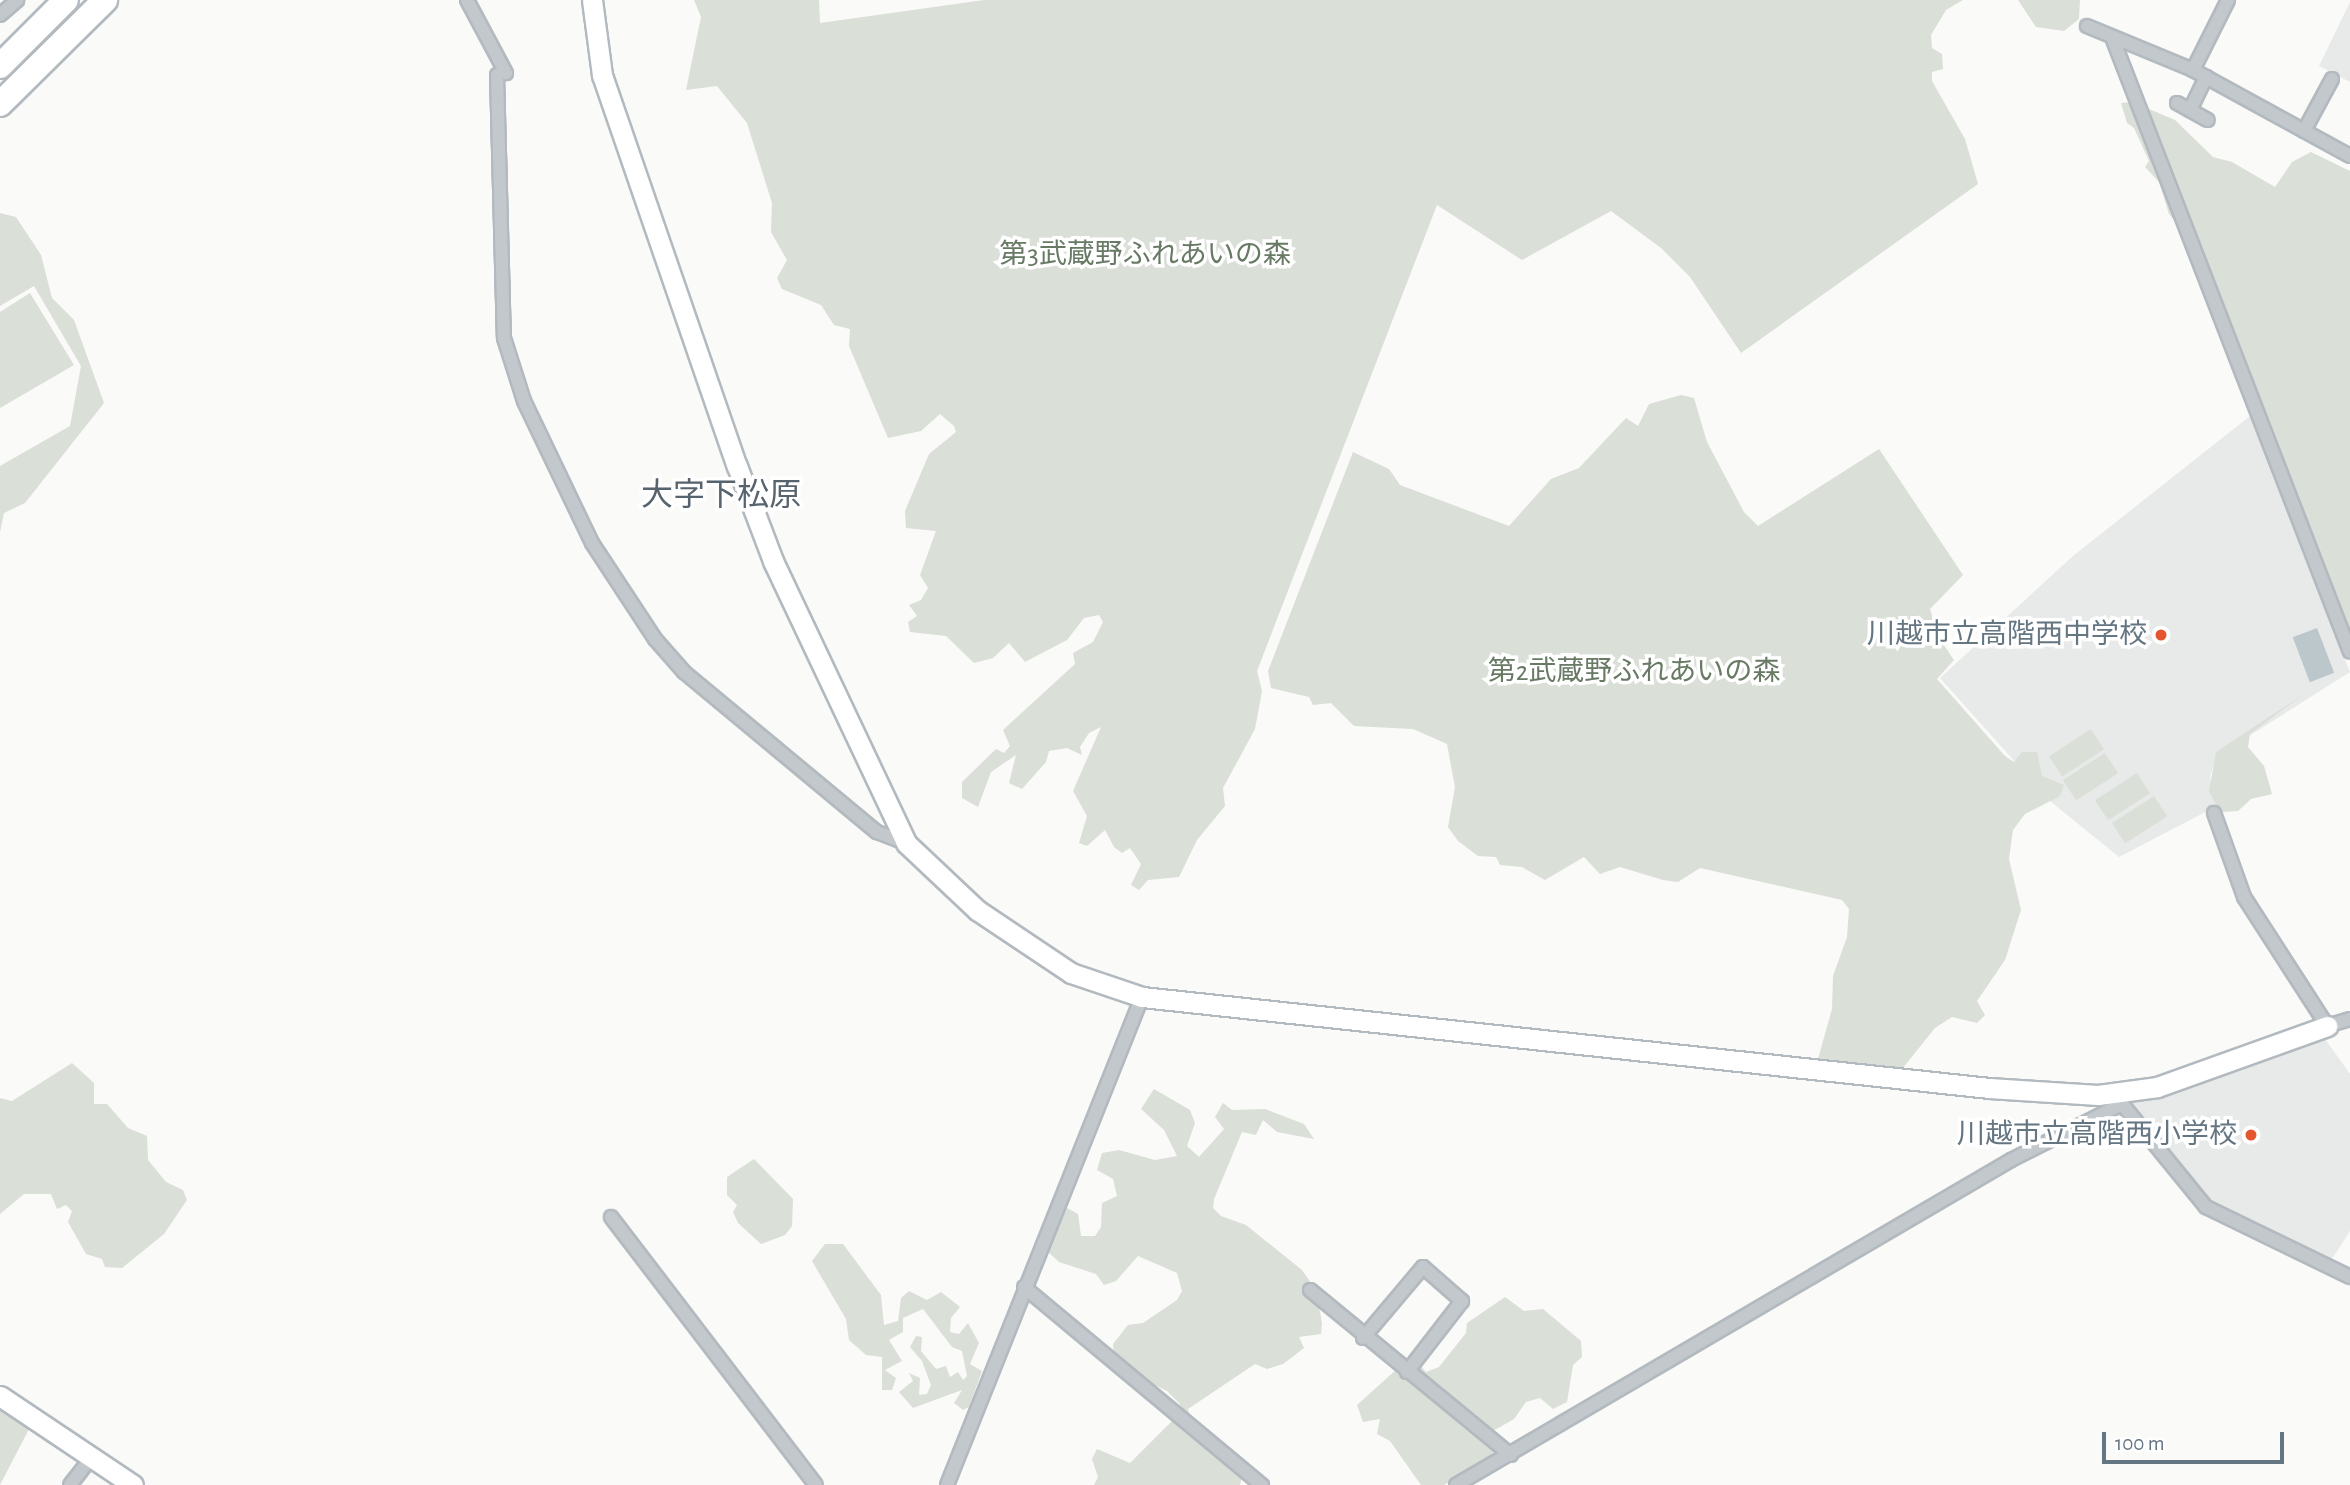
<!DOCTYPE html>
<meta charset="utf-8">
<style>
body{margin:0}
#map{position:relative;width:2350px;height:1485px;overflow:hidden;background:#fafaf8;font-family:"Alegreya Sans","Noto Sans JP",sans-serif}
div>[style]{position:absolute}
.built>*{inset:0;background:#e8e9e9}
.green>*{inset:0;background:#dadfd7;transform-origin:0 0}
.water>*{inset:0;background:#bbc7cb;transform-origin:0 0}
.roads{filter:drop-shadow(2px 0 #b3babf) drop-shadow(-2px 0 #b3babf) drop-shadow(0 2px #b3babf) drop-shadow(0 -2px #b3babf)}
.street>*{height:12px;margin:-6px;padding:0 6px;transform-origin:6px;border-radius:6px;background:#c3c8cc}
.secondary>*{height:19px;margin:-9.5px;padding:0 9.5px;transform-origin:9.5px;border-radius:9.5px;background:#fff}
.highway>*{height:24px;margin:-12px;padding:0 12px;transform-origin:12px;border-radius:12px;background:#fff}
.dots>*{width:19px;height:19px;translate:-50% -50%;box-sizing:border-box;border:4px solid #fff;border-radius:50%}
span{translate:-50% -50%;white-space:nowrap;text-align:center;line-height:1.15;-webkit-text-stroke:7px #fff;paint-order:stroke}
.park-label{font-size:28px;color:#687a64}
.poi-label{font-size:28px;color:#657683}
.right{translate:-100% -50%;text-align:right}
.quarter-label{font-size:32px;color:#57646e}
.scale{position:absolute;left:2102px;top:1432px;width:182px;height:32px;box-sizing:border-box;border:4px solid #657683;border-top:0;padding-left:9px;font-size:21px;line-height:24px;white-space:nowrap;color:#657683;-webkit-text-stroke:5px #fff;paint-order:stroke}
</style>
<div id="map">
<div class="built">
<i style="clip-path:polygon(2350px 2px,2350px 82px,2319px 66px)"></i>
<i style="clip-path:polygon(2250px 416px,2350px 672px,2216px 757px,2210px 777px,2217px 806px,2119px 857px,2050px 801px,1940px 678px,2073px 556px)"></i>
<i style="clip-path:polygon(2323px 1036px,2350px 1074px,2350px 1231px,2330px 1262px,2212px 1202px,2131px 1103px)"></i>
</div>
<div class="green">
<i style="clip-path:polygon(694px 0,819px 0,820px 23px,984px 0,1963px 0,1946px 10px,1931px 35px,1932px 48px,1942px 54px,1943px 69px,1932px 72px,1932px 81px,1965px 139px,1978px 184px,1741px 353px,1690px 277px,1661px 248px,1611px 211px,1522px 260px,1437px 205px,1257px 671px,1262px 691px,1255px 729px,1223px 788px,1225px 806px,1197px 840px,1179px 877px,1148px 880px,1139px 890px,1131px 885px,1141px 864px,1130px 848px,1122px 853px,1114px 847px,1105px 830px,1087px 846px,1079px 843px,1087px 816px,1073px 791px,1101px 727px,1089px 733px,1080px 747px,1082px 755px,1067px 748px,1049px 751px,1046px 762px,1022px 789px,1009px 783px,1016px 755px,991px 772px,978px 807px,962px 798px,962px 782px,996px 749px,1004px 753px,1010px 746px,1003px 730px,1075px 664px,1073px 653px,1093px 642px,1103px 622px,1099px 615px,1084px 618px,1067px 640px,1025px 662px,1009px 643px,993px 658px,974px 663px,946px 636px,910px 632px,908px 622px,917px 616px,909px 605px,921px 600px,928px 588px,920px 575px,936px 531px,906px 528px,905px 511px,929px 454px,956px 432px,954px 426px,940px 414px,921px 431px,888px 438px,849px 346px,850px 329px,834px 325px,821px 305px,782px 289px,777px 278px,787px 260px,771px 232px,772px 203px,747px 123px,717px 86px,686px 90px,701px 17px)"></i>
<i style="clip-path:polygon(2018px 0,2080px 0,2079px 19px,2064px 31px,2036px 27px)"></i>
<i style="clip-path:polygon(2132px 102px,2175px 120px,2213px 157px,2232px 162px,2275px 187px,2292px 162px,2311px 152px,2350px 171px,2350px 647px,2331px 616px,2269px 465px,2241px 367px,2183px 231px,2169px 214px,2159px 182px,2145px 167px,2149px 161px,2134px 128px,2127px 123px,2121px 103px)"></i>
<i style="clip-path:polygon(0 213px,16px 217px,41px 255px,52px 298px,74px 320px,104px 403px,25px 503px,4px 513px,0 532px,0 466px,70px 426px,81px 366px,34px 286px,0 306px)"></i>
<i style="clip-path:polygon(30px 293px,74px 365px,0 408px,0 312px)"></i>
<i style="clip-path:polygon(1681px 395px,1694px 398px,1707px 442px,1744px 512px,1758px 526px,1879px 449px,1963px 575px,1930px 609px,1939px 638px,1954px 660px,1937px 679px,2005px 756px,2014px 762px,2022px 752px,2037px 752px,2042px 776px,2064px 785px,2060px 796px,2025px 814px,2013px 830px,2009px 859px,2021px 910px,2005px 960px,1977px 1001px,1985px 1015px,1977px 1023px,1952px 1017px,1935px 1028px,1902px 1069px,1843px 1066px,1818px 1059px,1832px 1009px,1833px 976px,1847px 937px,1849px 909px,1842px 900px,1700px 868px,1678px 882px,1663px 880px,1620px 867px,1600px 874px,1584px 857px,1545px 880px,1522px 867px,1500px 865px,1496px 857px,1478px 856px,1458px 841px,1448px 827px,1455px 787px,1447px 744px,1413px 729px,1354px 726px,1331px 703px,1313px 705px,1309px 697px,1271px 688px,1268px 671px,1353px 452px,1389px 469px,1400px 485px,1509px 526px,1551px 479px,1579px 468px,1626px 418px,1638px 426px,1649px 404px)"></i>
<i style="clip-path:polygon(2304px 694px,2250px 734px,2248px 747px,2264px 766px,2272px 794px,2251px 799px,2238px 811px,2220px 812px,2209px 791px,2216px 752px)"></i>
<i style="left:2091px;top:729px;width:24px;height:50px;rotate:57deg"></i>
<i style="left:2105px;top:753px;width:24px;height:50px;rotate:57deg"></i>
<i style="left:2137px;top:773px;width:24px;height:50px;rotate:57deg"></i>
<i style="left:2154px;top:796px;width:24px;height:50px;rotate:57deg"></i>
<i style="clip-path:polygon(72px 1063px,94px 1083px,94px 1104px,107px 1104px,128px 1128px,147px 1136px,148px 1160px,166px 1182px,183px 1190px,187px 1200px,164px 1234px,122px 1268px,105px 1267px,102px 1259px,86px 1254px,68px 1222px,72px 1211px,66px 1205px,57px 1209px,51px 1194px,24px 1194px,0 1214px,0 1098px,12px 1101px)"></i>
<i style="clip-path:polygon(1154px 1089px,1190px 1110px,1195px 1123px,1187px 1146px,1199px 1157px,1224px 1129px,1215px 1117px,1223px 1103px,1232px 1110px,1265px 1109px,1304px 1124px,1314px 1139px,1277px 1132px,1263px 1120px,1256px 1135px,1242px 1132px,1214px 1199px,1213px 1208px,1221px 1216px,1246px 1225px,1302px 1270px,1316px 1290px,1322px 1323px,1321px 1334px,1299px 1337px,1304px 1348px,1283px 1364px,1267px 1369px,1255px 1364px,1188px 1409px,1191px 1424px,1218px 1458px,1231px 1456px,1243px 1473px,1240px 1485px,1094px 1485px,1098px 1477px,1092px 1459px,1097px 1449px,1130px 1463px,1174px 1419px,1180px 1404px,1167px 1391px,1151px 1383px,1141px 1389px,1115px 1369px,1113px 1344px,1128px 1325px,1143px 1323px,1177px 1300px,1182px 1291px,1177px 1273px,1138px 1256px,1116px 1281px,1104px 1285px,1096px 1274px,1059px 1262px,1047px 1251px,1067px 1208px,1078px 1214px,1081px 1236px,1095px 1236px,1101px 1227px,1102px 1203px,1117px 1196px,1113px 1179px,1097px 1170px,1102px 1153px,1119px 1150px,1155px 1160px,1177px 1156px,1164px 1130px,1141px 1109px)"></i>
<i style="clip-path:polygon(754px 1159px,793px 1199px,792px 1226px,785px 1235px,761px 1244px,738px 1223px,733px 1212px,737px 1205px,727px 1195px,727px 1177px)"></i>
<i style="clip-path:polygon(843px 1244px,881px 1295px,884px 1325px,898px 1321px,901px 1298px,909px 1291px,927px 1300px,941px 1292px,960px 1307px,951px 1318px,950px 1332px,959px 1334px,968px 1323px,979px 1343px,970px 1364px,982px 1371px,969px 1407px,963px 1410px,954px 1403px,962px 1390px,913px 1408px,899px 1392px,913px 1381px,909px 1373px,920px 1378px,919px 1395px,927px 1394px,931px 1385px,922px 1361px,910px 1347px,916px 1336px,922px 1337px,921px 1351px,936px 1369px,946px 1366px,950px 1377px,958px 1372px,963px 1380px,967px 1376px,962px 1351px,952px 1347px,923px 1309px,903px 1318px,903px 1332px,889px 1340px,902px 1361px,885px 1370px,896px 1378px,892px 1390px,882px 1390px,882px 1357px,866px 1355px,849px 1340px,846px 1319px,812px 1261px,825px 1244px)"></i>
<i style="clip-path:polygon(1505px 1297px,1524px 1311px,1543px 1309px,1581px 1341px,1582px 1357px,1573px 1365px,1567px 1402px,1553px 1409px,1540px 1398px,1526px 1402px,1514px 1419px,1493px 1431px,1495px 1451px,1477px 1467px,1444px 1485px,1421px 1485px,1390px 1441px,1377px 1434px,1380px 1419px,1363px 1422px,1357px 1405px,1398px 1368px,1419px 1364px,1426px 1372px,1439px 1367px,1466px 1333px,1467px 1323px)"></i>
<i style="clip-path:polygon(0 1411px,29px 1429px,0 1485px)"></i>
</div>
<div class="water">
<i style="left:2317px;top:628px;width:48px;height:26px;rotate:69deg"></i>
</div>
<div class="roads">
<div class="street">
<i style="left:467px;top:0;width:83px;rotate:61.9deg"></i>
<i style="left:0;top:15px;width:23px;rotate:-41deg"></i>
<i style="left:2087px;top:26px;width:115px;rotate:22.5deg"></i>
<i style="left:2193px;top:70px;width:179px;rotate:28.7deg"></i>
<i style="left:2112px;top:37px;width:659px;rotate:68.84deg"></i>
<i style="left:2193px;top:70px;width:78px;rotate:-63.4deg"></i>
<i style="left:497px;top:75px;width:263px;rotate:88.5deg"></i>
<i style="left:504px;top:338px;width:66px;rotate:72.4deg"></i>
<i style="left:524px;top:401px;width:157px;rotate:64.4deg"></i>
<i style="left:592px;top:543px;width:115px;rotate:56.7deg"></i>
<i style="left:655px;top:639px;width:44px;rotate:48.7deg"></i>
<i style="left:684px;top:672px;width:251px;rotate:39.7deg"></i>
<i style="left:877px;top:832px;width:31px;rotate:21deg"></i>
<i style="left:2177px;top:103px;width:35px;rotate:29deg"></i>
<i style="left:2190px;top:110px;width:37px;rotate:-64deg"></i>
<i style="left:2304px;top:131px;width:59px;rotate:-61.7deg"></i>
<i style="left:2214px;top:813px;width:89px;rotate:70.3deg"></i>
<i style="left:2244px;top:897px;width:153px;rotate:57.2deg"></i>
<i style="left:2327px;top:1026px;width:24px;rotate:-17deg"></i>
<i style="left:2122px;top:1104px;width:133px;rotate:50.8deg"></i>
<i style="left:2206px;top:1207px;width:160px;rotate:25.9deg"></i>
<i style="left:611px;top:1217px;width:337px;rotate:52.6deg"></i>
<i style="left:1024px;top:1287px;width:310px;rotate:39.8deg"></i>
<i style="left:1310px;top:1290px;width:260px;rotate:39.4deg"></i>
<i style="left:1363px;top:1338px;width:93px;rotate:-49.8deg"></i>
<i style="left:1423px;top:1267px;width:52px;rotate:41.1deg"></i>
<i style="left:1462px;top:1301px;width:90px;rotate:127.8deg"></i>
<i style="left:70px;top:1485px;width:36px;rotate:-52deg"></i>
<i style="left:947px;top:1485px;width:526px;rotate:-68.22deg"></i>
<i style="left:1456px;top:1485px;width:643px;rotate:-30.35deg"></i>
<i style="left:2011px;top:1160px;width:124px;rotate:-26.8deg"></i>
<i style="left:2122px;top:1104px;width:9px;rotate:-103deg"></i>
</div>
<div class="secondary">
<i style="left:592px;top:0;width:76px;rotate:82.4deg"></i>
<i style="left:602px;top:75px;width:414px;rotate:71deg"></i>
<i style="left:737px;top:466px;width:102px;rotate:69.2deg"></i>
<i style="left:773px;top:561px;width:312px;rotate:64.7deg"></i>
<i style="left:906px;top:843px;width:98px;rotate:43.3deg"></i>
<i style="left:977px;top:910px;width:113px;rotate:33.8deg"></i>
<i style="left:1071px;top:973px;width:75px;rotate:18.7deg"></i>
<i style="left:1142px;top:997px;width:852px;rotate:6.13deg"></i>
<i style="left:1989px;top:1088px;width:109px;rotate:3.7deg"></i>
<i style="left:2098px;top:1095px;width:60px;rotate:-7.7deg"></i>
<i style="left:2157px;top:1087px;width:181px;rotate:-19.7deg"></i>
<i style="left:0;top:1396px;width:160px;rotate:33.8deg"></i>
</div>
<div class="highway">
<i style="left:0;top:66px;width:93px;rotate:-45deg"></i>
<i style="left:0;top:104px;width:148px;rotate:-44.7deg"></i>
</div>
</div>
<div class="dots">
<i style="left:2161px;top:635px;background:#e4572e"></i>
<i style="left:2251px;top:1135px;background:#e4572e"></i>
</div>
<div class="park-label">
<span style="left:1145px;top:255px">第3武蔵野ふれあいの森</span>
<span style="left:1634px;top:672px">第2武蔵野ふれあいの森</span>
</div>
<div class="poi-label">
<span class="right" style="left:2147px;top:635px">川越市立高階西中学校</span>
<span class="right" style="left:2237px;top:1135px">川越市立高階西小学校</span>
</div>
<div class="quarter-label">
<span style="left:721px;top:495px">大字下松原</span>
</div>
<div class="scale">100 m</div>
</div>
